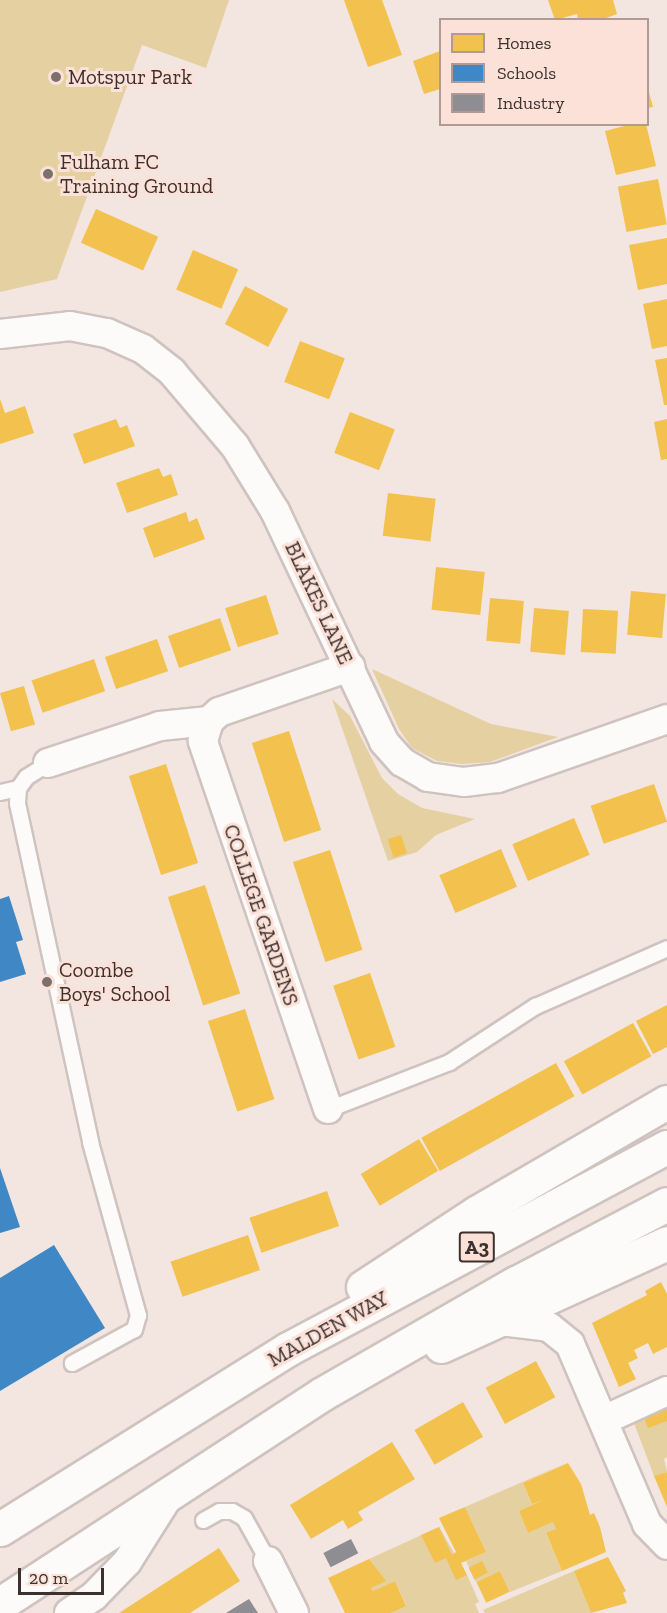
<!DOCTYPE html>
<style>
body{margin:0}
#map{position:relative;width:667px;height:1613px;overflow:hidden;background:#f3e5e0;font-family:"Zilla Slab",serif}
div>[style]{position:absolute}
.green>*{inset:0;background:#e5d0a2}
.homes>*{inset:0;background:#f2c14e;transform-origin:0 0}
.schools>*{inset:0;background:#3f88c5}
.industry>*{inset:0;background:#8d8d92;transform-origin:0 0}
.roads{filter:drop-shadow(2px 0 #cfc3bf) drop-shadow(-2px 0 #cfc3bf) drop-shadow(0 2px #cfc3bf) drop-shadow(0 -2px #cfc3bf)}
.lane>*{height:15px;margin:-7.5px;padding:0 7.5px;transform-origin:7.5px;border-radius:7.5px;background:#fdfbfa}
.street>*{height:28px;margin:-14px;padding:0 14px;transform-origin:14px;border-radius:14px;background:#fdfbfa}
.highway>*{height:33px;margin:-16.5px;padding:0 16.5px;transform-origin:16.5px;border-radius:16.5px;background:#fdfbfa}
.dots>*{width:16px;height:16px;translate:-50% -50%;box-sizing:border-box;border:3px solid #fbe1d8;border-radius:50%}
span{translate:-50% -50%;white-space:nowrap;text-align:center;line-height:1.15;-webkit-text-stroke:6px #fbe1d8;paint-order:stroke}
.shield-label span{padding:2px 4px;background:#fbe1d8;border:2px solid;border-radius:4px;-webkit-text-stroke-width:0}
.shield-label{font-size:20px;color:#3d312d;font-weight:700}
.poi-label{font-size:21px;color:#3d312d}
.left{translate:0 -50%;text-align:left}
.street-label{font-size:21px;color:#3d312d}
.legend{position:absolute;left:439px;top:18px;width:210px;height:108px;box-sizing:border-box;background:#fbe1d8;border:2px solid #af9b94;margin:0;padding:8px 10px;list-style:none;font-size:18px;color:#3d312d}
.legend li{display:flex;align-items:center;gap:12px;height:30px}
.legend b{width:30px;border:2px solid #af9b94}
.scale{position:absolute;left:18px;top:1568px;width:86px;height:27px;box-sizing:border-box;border:3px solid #3d312d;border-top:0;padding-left:8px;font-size:18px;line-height:21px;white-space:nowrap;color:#3d312d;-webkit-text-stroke:4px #fbe1d8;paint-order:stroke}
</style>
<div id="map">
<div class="green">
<i style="clip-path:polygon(0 0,229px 0,206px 68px,142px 45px,57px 279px,0 292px)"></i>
<i style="clip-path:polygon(372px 669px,491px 724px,558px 737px,490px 762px,462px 764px,437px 761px,412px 748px,399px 729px)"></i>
<i style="clip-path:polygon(332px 699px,350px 716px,382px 778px,398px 794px,422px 808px,475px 819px,436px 835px,417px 852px,388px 861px)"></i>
<i style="clip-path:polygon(667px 1404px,667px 1457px,664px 1459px,667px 1472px,654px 1476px,634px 1423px)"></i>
<i style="clip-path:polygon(568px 1462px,523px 1483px,532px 1504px,543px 1500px,519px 1511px,528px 1533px,553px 1522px,556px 1529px,546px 1534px,562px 1571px,510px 1592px,500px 1571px,476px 1582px,466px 1561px,486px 1552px,465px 1507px)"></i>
<i style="clip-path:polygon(439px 1527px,468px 1577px,479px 1602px,475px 1604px,479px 1613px,391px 1613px,406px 1605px,395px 1581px,373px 1591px,371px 1588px,385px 1581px,369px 1559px)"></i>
<i style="clip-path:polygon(574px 1571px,591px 1613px,485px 1613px,483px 1610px)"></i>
</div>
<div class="homes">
<i style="clip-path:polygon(344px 0,382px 0,402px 55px,368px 67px)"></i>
<i style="clip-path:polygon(548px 0,613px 0,617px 14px,601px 20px,578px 20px,577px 14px,555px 20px)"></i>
<i style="clip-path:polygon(440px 51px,440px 89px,424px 94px,413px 61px)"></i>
<i style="clip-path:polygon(648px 89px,653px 107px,648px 108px)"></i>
<i style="clip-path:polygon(632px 124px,646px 124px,656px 166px,616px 175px,605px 131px)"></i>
<i style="left:658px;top:179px;width:46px;height:41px;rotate:79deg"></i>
<i style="left:96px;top:209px;width:68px;height:37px;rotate:24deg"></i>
<i style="clip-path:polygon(667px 238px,667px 284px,638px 290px,629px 245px)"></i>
<i style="left:193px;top:250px;width:49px;height:43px;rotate:23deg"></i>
<i style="left:245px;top:286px;width:49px;height:43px;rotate:28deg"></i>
<i style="clip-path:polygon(667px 299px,667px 346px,652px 349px,643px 304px)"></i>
<i style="left:300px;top:341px;width:48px;height:44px;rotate:21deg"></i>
<i style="clip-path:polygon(667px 358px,667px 405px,664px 405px,655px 360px)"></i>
<i style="clip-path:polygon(0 399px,5px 413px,25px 406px,34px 433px,0 444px)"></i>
<i style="left:350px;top:412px;width:48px;height:44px;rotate:21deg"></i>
<i style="clip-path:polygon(116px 419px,120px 428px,127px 425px,135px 446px,84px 464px,73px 434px)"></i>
<i style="clip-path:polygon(667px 419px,667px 459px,661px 460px,654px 422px)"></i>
<i style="clip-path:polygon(159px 468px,163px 477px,171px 474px,178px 495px,127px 513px,116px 483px)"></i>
<i style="left:388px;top:493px;width:48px;height:43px;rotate:7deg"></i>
<i style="clip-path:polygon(186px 512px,189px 522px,197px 518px,205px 539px,154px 558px,143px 528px)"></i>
<i style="left:436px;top:567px;width:49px;height:43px;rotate:6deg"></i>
<i style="left:631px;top:591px;width:35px;height:44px;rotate:5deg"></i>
<i style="left:266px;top:595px;width:41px;height:43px;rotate:72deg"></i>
<i style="left:490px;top:598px;width:34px;height:43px;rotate:5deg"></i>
<i style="left:534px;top:608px;width:35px;height:44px;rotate:5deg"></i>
<i style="left:583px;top:609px;width:35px;height:43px;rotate:3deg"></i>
<i style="left:220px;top:618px;width:34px;height:55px;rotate:71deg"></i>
<i style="left:157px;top:639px;width:34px;height:55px;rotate:71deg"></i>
<i style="left:94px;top:659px;width:34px;height:66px;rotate:71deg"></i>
<i style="left:24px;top:686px;width:40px;height:25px;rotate:74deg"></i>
<i style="left:289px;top:731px;width:104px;height:39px;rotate:72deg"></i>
<i style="left:166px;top:764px;width:104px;height:39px;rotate:72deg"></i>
<i style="left:654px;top:784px;width:40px;height:67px;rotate:71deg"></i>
<i style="left:574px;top:818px;width:40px;height:67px;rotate:67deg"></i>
<i style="left:401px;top:835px;width:19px;height:14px;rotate:72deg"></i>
<i style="left:501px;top:849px;width:41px;height:67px;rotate:67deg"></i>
<i style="left:330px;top:850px;width:105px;height:39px;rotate:72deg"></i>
<i style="left:205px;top:885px;width:114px;height:39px;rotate:72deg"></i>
<i style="left:370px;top:973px;width:78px;height:39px;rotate:71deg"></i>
<i style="clip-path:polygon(667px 1005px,667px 1047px,653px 1054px,636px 1021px)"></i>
<i style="left:245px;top:1009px;width:95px;height:39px;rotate:72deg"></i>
<i style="left:633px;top:1023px;width:38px;height:79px;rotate:61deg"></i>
<i style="left:556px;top:1063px;width:38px;height:154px;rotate:61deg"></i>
<i style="left:419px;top:1139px;width:37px;height:68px;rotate:59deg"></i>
<i style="left:327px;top:1191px;width:37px;height:82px;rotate:71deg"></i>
<i style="left:248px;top:1235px;width:37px;height:82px;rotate:71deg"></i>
<i style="clip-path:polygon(661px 1282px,667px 1294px,667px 1347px,653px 1354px,648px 1343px,634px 1350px,638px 1358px,628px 1363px,636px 1379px,619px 1387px,592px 1323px,647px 1295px,645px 1291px)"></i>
<i style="left:536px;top:1361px;width:41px;height:57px;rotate:62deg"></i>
<i style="left:463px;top:1402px;width:40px;height:56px;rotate:60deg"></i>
<i style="clip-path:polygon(667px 1404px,667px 1421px,648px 1428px,643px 1415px)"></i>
<i style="clip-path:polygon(392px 1442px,415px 1479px,358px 1512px,363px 1520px,348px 1529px,343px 1520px,311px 1539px,290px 1505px)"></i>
<i style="clip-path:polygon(568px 1463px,581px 1484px,590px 1515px,594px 1513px,600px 1527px,606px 1552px,562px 1571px,546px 1533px,556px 1529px,553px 1522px,528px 1533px,519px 1511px,543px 1500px,532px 1504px,523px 1483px)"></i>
<i style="clip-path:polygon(667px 1472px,667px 1507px,654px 1476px)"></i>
<i style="clip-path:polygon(465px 1507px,486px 1552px,461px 1563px,467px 1575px,456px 1580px,446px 1558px,435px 1563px,421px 1535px,439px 1527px,452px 1555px,456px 1552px,439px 1518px)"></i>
<i style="clip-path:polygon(219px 1548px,240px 1581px,190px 1613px,119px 1613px)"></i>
<i style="clip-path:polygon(608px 1557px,626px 1591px,623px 1593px,627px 1603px,591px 1613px,574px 1571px)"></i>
<i style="clip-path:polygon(369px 1559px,386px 1581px,371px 1588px,373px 1591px,395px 1581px,406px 1606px,391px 1613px,345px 1613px,328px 1578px)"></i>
<i style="left:482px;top:1561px;width:13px;height:15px;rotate:63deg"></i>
<i style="left:500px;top:1571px;width:23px;height:26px;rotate:65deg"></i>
</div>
<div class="schools">
<i style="clip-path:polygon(9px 896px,23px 940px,16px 942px,26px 974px,0 982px,0 899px)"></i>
<i style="clip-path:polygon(0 1168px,20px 1227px,0 1233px)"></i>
<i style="clip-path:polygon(54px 1245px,105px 1328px,0 1391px,0 1278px)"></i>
</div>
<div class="industry">
<i style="left:351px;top:1539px;width:16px;height:31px;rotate:63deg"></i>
<i style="clip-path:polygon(249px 1599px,258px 1613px,226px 1613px)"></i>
</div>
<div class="roads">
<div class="lane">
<i style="left:48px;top:763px;width:26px;rotate:148deg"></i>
<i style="left:26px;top:777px;width:14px;rotate:126deg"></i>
<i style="left:18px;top:788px;width:15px;rotate:94deg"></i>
<i style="left:17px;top:803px;width:347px;rotate:77.8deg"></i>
<i style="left:90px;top:1142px;width:180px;rotate:74.5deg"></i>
<i style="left:138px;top:1315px;width:15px;rotate:106deg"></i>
<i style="left:134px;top:1329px;width:71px;rotate:151.3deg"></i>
<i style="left:0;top:792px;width:18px;rotate:-13deg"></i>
<i style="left:328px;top:1109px;width:130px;rotate:-21.2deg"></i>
<i style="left:449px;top:1062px;width:103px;rotate:-33.1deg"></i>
<i style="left:535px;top:1006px;width:144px;rotate:-23.7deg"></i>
<i style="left:203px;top:1520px;width:18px;rotate:-29deg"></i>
<i style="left:219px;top:1511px;width:13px"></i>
<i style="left:232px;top:1511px;width:14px;rotate:30deg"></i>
<i style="left:244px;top:1518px;width:49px;rotate:60.8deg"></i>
</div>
<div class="street">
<i style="left:0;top:334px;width:70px;rotate:-6.5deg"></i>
<i style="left:70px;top:326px;width:38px;rotate:11deg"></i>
<i style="left:107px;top:333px;width:39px;rotate:24deg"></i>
<i style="left:143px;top:349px;width:37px;rotate:38deg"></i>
<i style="left:172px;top:372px;width:97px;rotate:49.6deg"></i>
<i style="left:235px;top:446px;width:76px;rotate:58.4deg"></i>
<i style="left:275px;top:511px;width:255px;rotate:64.7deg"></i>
<i style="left:384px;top:742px;width:27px;rotate:48deg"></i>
<i style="left:402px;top:762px;width:30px;rotate:30deg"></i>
<i style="left:428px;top:777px;width:36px;rotate:8deg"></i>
<i style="left:464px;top:782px;width:34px;rotate:-7deg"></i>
<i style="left:498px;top:778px;width:179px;rotate:-19.2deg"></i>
<i style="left:48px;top:763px;width:118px;rotate:-18.3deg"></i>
<i style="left:160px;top:726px;width:49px;rotate:-5.8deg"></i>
<i style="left:328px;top:1109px;width:389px;rotate:-108.8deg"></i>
<i style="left:203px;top:741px;width:21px;rotate:-73deg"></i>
<i style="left:209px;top:721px;width:13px;rotate:-42deg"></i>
<i style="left:219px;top:712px;width:139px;rotate:-19deg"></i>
<i style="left:501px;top:1321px;width:48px;rotate:7.1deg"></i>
<i style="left:549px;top:1327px;width:27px;rotate:39deg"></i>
<i style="left:570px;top:1344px;width:196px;rotate:66.8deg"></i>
<i style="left:647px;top:1524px;width:29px;rotate:46deg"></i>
<i style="left:604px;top:1420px;width:69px;rotate:-24.7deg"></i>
<i style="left:268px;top:1561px;width:58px;rotate:63.4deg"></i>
<i style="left:69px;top:1613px;width:30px;rotate:-34deg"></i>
<i style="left:94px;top:1596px;width:47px;rotate:-45.9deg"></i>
<i style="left:127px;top:1562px;width:80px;rotate:-57.7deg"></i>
</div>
<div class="highway">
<i style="left:363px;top:1287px;width:135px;rotate:-33.2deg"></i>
<i style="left:476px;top:1213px;width:221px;rotate:-30.2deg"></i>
<i style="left:441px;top:1346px;width:248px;rotate:-24.5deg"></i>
<i style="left:0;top:1529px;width:340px;rotate:-32deg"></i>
<i style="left:288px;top:1349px;width:429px;rotate:-28.1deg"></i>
<i style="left:0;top:1604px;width:384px;rotate:-33.1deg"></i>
<i style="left:322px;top:1394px;width:224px;rotate:-29.8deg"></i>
<i style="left:516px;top:1283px;width:170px;rotate:-27.6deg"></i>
</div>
</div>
<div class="dots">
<i style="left:56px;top:77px;background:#7d706c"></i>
<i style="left:48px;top:174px;background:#7d706c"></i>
<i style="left:47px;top:982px;background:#7d706c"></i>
</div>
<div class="shield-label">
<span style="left:477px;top:1247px">A3</span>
</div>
<div class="poi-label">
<span class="left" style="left:68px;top:77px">Motspur Park</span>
<span class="left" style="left:60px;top:174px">Fulham FC<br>Training Ground</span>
<span class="left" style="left:59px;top:982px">Coombe<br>Boys' School</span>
</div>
<div class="street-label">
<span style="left:319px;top:603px;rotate:65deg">BLAKES LANE</span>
<span style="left:261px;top:915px;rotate:71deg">COLLEGE GARDENS</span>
<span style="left:328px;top:1329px;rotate:-29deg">MALDEN WAY</span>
</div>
<ul class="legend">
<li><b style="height:16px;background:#f2c14e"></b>Homes</li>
<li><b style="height:16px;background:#3f88c5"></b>Schools</li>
<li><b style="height:16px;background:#8d8d92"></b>Industry</li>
</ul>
<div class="scale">20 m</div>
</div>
